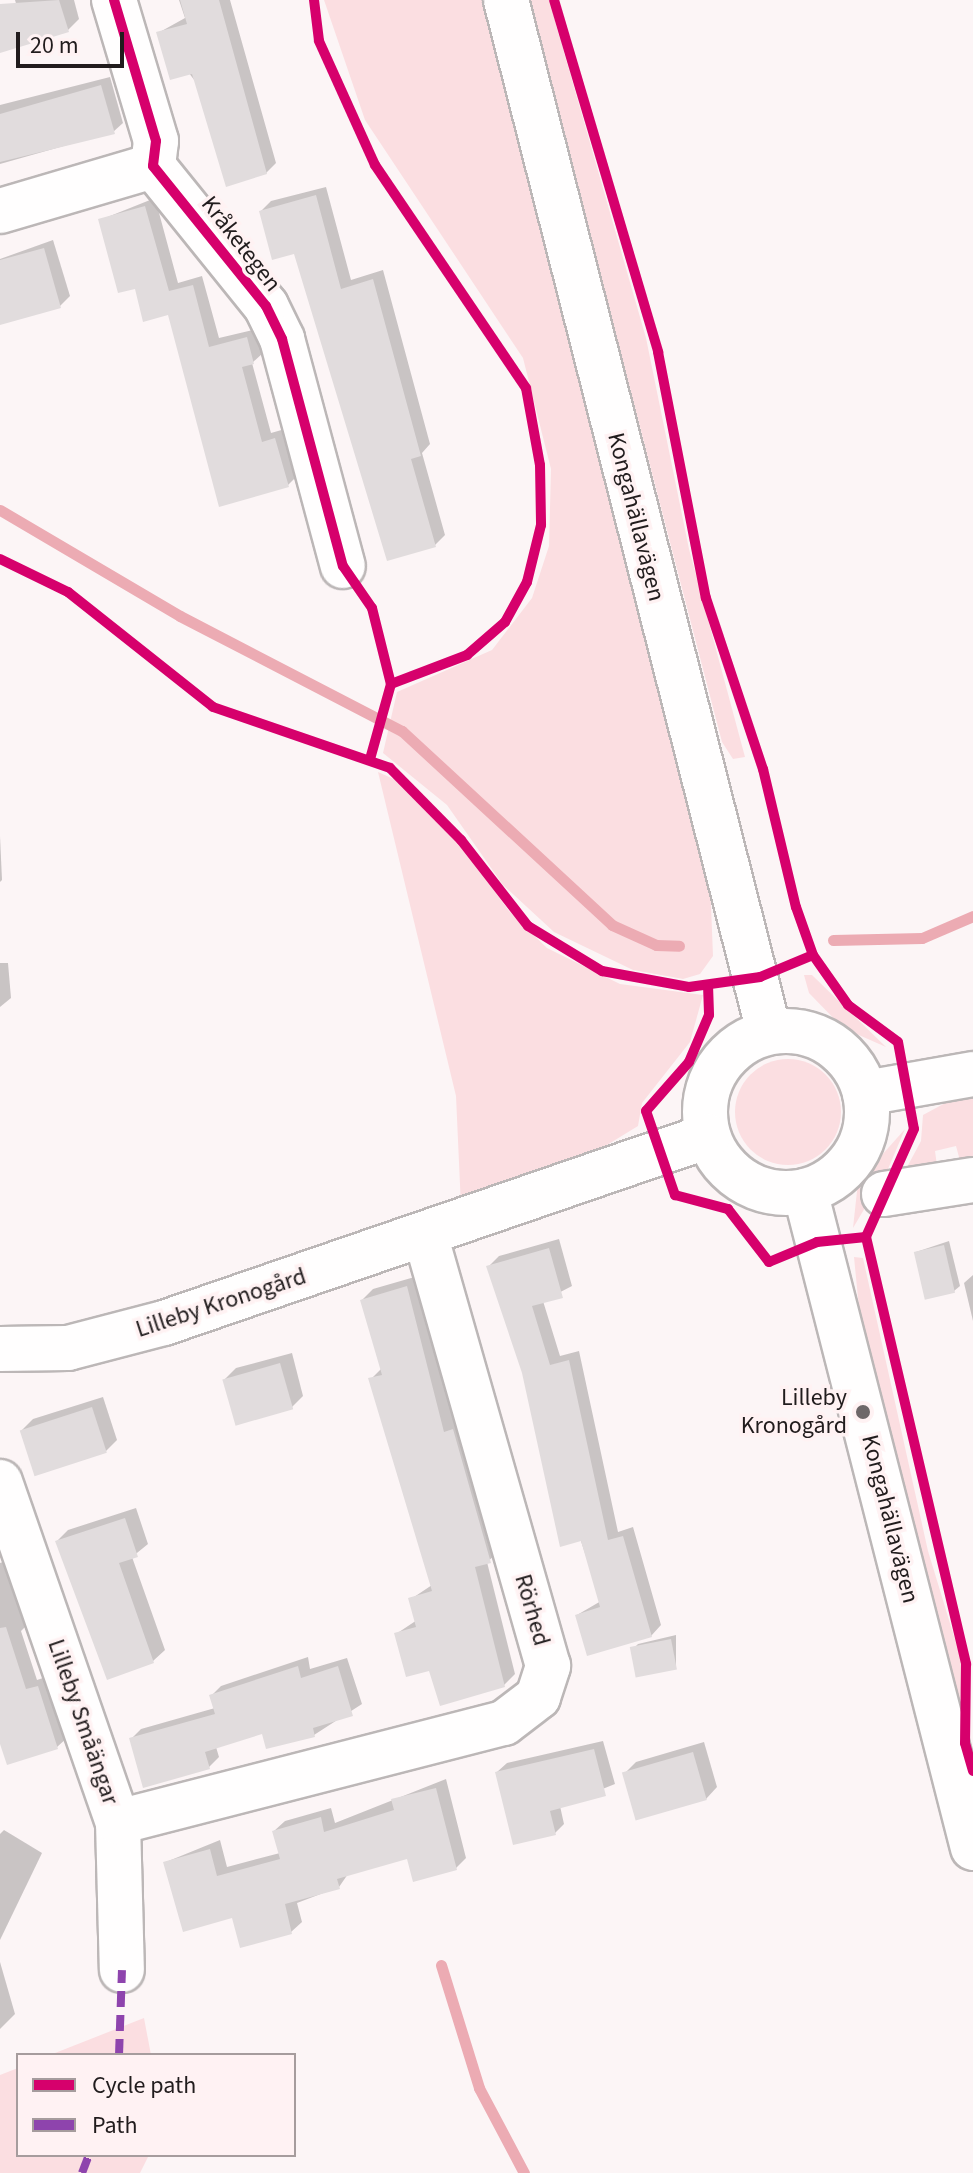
<!DOCTYPE html>
<meta charset="utf-8">
<style>
body{margin:0}
#map{position:relative;width:973px;height:2173px;overflow:hidden;background:#fcf5f6;font-family:"Source Sans 3",sans-serif}
div>[style]{position:absolute}
.green>*{inset:0;background:#fbdee1}
.round{border-radius:50%}
.shadow>*{inset:0;background:#0003}
.stream>*{height:11px;margin:-5.5px;padding:0 5.5px;transform-origin:5.5px;border-radius:5.5px;background:#ecabb3}
.building>*{inset:0;background:#e1dcdd;transform-origin:0 0}
.roads{filter:drop-shadow(2px 0 #bcb7b7) drop-shadow(-2px 0 #bcb7b7) drop-shadow(0 2px #bcb7b7) drop-shadow(0 -2px #bcb7b7)}
.minor>*{height:44px;margin:-22px;padding:0 22px;transform-origin:22px;border-radius:22px;background:#fffefe}
.minor>.ring{margin:-22px;padding:0;box-sizing:content-box;background:none;border:44px solid #fffefe;border-radius:50%}
.quiet>*{height:8px;margin-top:-4px;transform-origin:0;background:repeating-linear-gradient(90deg,#8e44ad 0 16px,transparent 0 24px)}
.cycleway>*{height:10px;margin:-5px;padding:0 5px;transform-origin:5px;border-radius:5px;background:#d6006c}
.dots>*{width:22px;height:22px;translate:-50% -50%;box-sizing:border-box;border:4px solid #fff2f3;border-radius:50%}
span{translate:-50% -50%;white-space:nowrap;text-align:center;line-height:1.15;-webkit-text-stroke:7px #fff2f3;paint-order:stroke}
.street-label{font-size:24px;color:#211c1d}
.poi-label{font-size:24px;color:#211c1d}
.right{translate:-100% -50%;text-align:right}
.legend{position:absolute;left:16px;top:2053px;width:280px;height:104px;box-sizing:border-box;background:#fff2f3;border:2px solid #a69c9d;margin:0;padding:10px 14px;list-style:none;font-size:24px;color:#211c1d}
.legend li{display:flex;align-items:center;gap:16px;height:40px}
.legend b{width:40px;border:2px solid #a69c9d}
.scale{position:absolute;left:16px;top:32px;width:108px;height:36px;box-sizing:border-box;border:4px solid #211c1d;border-top:0;padding-left:10px;font-size:24px;line-height:28px;white-space:nowrap;color:#211c1d;-webkit-text-stroke:6px #fff2f3;paint-order:stroke}
</style>
<div id="map">
<div class="green">
<i style="clip-path:polygon(324px 0,486px 0,710px 880px,713px 956px,700px 974px,683px 979px,633px 970px,554px 932px,503px 885px,447px 805px,383px 753px,397px 692px,492px 650px,532px 598px,549px 546px,551px 469px,523px 358px,365px 120px)"></i>
<i style="clip-path:polygon(529px 0,549px 0,646px 338px,689px 549px,745px 757px,733px 759px,722px 742px)"></i>
<i style="clip-path:polygon(378px 772px,398px 781px,447px 826px,509px 911px,547px 948px,620px 984px,703px 995px,690px 1042px,642px 1103px,638px 1126px,589px 1156px,461px 1207px,456px 1096px)"></i>
<i style="clip-path:polygon(804px 975px,812px 975px,886px 1047px,843px 1028px,809px 993px)"></i>
<i class="round" style="left:735px;top:1059px;width:106px;height:106px"></i>
<i style="clip-path:polygon(973px 1088px,973px 1167px,962px 1168px,956px 1146px,935px 1151px,938px 1173px,906px 1169px,921px 1141px,923px 1115px)"></i>
<i style="clip-path:polygon(905px 1129px,888px 1169px,853px 1228px,858px 1182px)"></i>
<i style="clip-path:polygon(854px 1257px,863px 1258px,928px 1551px,963px 1666px,959px 1713px,862px 1339px)"></i>
<i style="clip-path:polygon(144px 2018px,151px 2055px,50px 2055px)"></i>
<i style="clip-path:polygon(18px 2068px,18px 2155px,149px 2155px,140px 2173px,0 2173px,0 2075px)"></i>
</div>
<div class="shadow">
<i style="clip-path:polygon(15px 0,74px 0,79px 19px,68px 30px,27px 42px)"></i>
<i style="clip-path:polygon(179px 0,230px 0,276px 163px,266px 173px,158px 33px,185px 18px)"></i>
<i style="clip-path:polygon(110px 77px,123px 123px,113px 132px,0 164px,0 105px)"></i>
<i style="clip-path:polygon(326px 187px,351px 280px,383px 270px,430px 444px,422px 453px,445px 535px,435px 545px,295px 252px,261px 211px,271px 201px)"></i>
<i style="clip-path:polygon(155px 198px,178px 283px,202px 276px,219px 338px,257px 329px,263px 353px,252px 363px,271px 433px,285px 429px,298px 475px,288px 485px,220px 504px,169px 313px,136px 286px,100px 220px)"></i>
<i style="clip-path:polygon(53px 240px,70px 296px,60px 306px,0 323px,0 259px)"></i>
<i style="clip-path:polygon(0 836px,2px 880px,0 882px)"></i>
<i style="clip-path:polygon(0 963px,8px 963px,11px 998px,0 1007px)"></i>
<i style="clip-path:polygon(559px 1239px,572px 1286px,543px 1301px,560px 1356px,579px 1351px,618px 1532px,633px 1527px,661px 1625px,651px 1636px,577px 1615px,601px 1601px,489px 1266px,499px 1256px)"></i>
<i style="clip-path:polygon(949px 1241px,960px 1286px,954px 1291px,916px 1252px)"></i>
<i style="clip-path:polygon(973px 1275px,973px 1321px,964px 1283px)"></i>
<i style="clip-path:polygon(418px 1276px,454px 1422px,464px 1420px,501px 1550px,487px 1562px,515px 1674px,504px 1685px,431px 1669px,396px 1634px,417px 1620px,411px 1599px,432px 1585px,371px 1379px,382px 1368px,362px 1300px,373px 1289px)"></i>
<i style="clip-path:polygon(292px 1353px,303px 1396px,292px 1407px,225px 1379px,236px 1368px)"></i>
<i style="clip-path:polygon(103px 1397px,117px 1440px,106px 1451px,22px 1430px,33px 1419px)"></i>
<i style="clip-path:polygon(136px 1508px,148px 1544px,132px 1557px,165px 1650px,153px 1661px,57px 1541px,68px 1530px)"></i>
<i style="clip-path:polygon(12px 1559px,31px 1621px,21px 1631px,37px 1680px,49px 1676px,68px 1737px,57px 1747px,0 1737px,0 1563px)"></i>
<i style="clip-path:polygon(676px 1635px,676px 1667px,633px 1649px,638px 1644px)"></i>
<i style="clip-path:polygon(308px 1657px,310px 1669px,347px 1658px,362px 1704px,314px 1735px,263px 1731px,216px 1747px,219px 1757px,209px 1767px,131px 1739px,141px 1729px,215px 1708px,211px 1696px,221px 1686px)"></i>
<i style="clip-path:polygon(603px 1741px,615px 1784px,560px 1806px,564px 1824px,555px 1833px,497px 1772px,507px 1763px)"></i>
<i style="clip-path:polygon(704px 1742px,717px 1787px,706px 1799px,624px 1774px,636px 1762px)"></i>
<i style="clip-path:polygon(446px 1779px,466px 1858px,456px 1868px,408px 1856px,348px 1874px,339px 1887px,297px 1903px,302px 1922px,291px 1932px,233px 1916px,166px 1862px,220px 1840px,227px 1867px,280px 1853px,274px 1831px,285px 1821px,331px 1808px,335px 1823px)"></i>
<i style="clip-path:polygon(4px 1830px,42px 1853px,0 1940px,0 1834px)"></i>
<i style="clip-path:polygon(0 1962px,15px 2014px,0 2029px)"></i>
</div>
<div class="stream">
<i style="left:0;top:510px;width:209px;rotate:30.5deg"></i>
<i style="left:180px;top:616px;width:250px;rotate:27.4deg"></i>
<i style="left:402px;top:731px;width:286px;rotate:42.7deg"></i>
<i style="left:612px;top:925px;width:48px;rotate:24.4deg"></i>
<i style="left:656px;top:945px;width:23px;rotate:2deg"></i>
<i style="left:833px;top:940px;width:89px;rotate:-1.3deg"></i>
<i style="left:922px;top:938px;width:56px;rotate:-23.3deg"></i>
<i style="left:441px;top:1965px;width:129px;rotate:72.8deg"></i>
<i style="left:479px;top:2088px;width:96px;rotate:62.1deg"></i>
</div>
<div class="building">
<i style="clip-path:polygon(59px 0,69px 32px,0 53px,0 4px)"></i>
<i style="clip-path:polygon(180px 0,219px 0,267px 174px,226px 187px,192px 74px,170px 80px,156px 32px,187px 24px)"></i>
<i style="clip-path:polygon(101px 85px,115px 134px,0 162px,0 114px)"></i>
<i style="clip-path:polygon(316px 195px,341px 289px,373px 279px,421px 456px,411px 459px,436px 547px,387px 561px,294px 254px,272px 260px,259px 211px)"></i>
<i style="clip-path:polygon(145px 206px,169px 291px,193px 285px,209px 347px,247px 337px,254px 364px,242px 367px,262px 442px,275px 438px,289px 487px,219px 507px,168px 315px,143px 322px,135px 289px,118px 293px,98px 219px)"></i>
<i style="clip-path:polygon(44px 248px,61px 308px,0 325px,0 260px)"></i>
<i style="left:944px;top:1245px;width:49px;height:31px;rotate:77deg"></i>
<i style="clip-path:polygon(549px 1248px,563px 1298px,532px 1306px,550px 1365px,569px 1360px,608px 1540px,623px 1536px,652px 1637px,587px 1656px,575px 1615px,600px 1607px,581px 1541px,560px 1547px,522px 1373px,486px 1266px)"></i>
<i style="clip-path:polygon(407px 1286px,444px 1432px,453px 1429px,491px 1563px,475px 1567px,505px 1687px,440px 1706px,429px 1671px,406px 1677px,394px 1633px,416px 1627px,408px 1598px,432px 1591px,368px 1378px,382px 1375px,360px 1300px)"></i>
<i style="left:280px;top:1363px;width:48px;height:60px;rotate:74deg"></i>
<i style="left:92px;top:1407px;width:48px;height:76px;rotate:72deg"></i>
<i style="clip-path:polygon(125px 1518px,138px 1557px,119px 1563px,154px 1663px,107px 1680px,55px 1541px)"></i>
<i style="clip-path:polygon(6px 1627px,26px 1689px,38px 1686px,58px 1749px,7px 1765px,0 1744px,0 1628px)"></i>
<i style="left:671px;top:1639px;width:31px;height:42px;rotate:79deg"></i>
<i style="clip-path:polygon(298px 1666px,301px 1678px,338px 1666px,353px 1716px,313px 1728px,315px 1737px,266px 1749px,262px 1734px,205px 1752px,210px 1769px,143px 1788px,129px 1738px,215px 1714px,209px 1695px)"></i>
<i style="clip-path:polygon(594px 1749px,606px 1796px,550px 1811px,556px 1835px,513px 1845px,495px 1772px)"></i>
<i style="left:693px;top:1752px;width:50px;height:74px;rotate:74deg"></i>
<i style="clip-path:polygon(436px 1788px,457px 1870px,413px 1882px,407px 1859px,337px 1879px,340px 1889px,285px 1904px,292px 1934px,240px 1948px,232px 1918px,183px 1932px,163px 1862px,210px 1849px,217px 1876px,280px 1859px,272px 1831px,321px 1817px,324px 1832px,394px 1810px,391px 1799px)"></i>
</div>
<div class="roads">
<div class="minor">
<i style="left:114px;top:0;width:147px;rotate:73.4deg"></i>
<i style="left:156px;top:141px;width:25px;rotate:97deg"></i>
<i style="left:153px;top:166px;width:180px;rotate:51.1deg"></i>
<i style="left:266px;top:306px;width:37px;rotate:64deg"></i>
<i style="left:282px;top:339px;width:235px;rotate:75deg"></i>
<i style="left:506px;top:0;width:1065px;rotate:75.7deg"></i>
<i style="left:0;top:211px;width:159px;rotate:-16.4deg"></i>
<i class="ring" style="left:705px;top:1031px;width:118px;height:118px"></i>
<i style="left:865px;top:1093px;width:110px;rotate:-10deg"></i>
<i style="left:805px;top:1191px;width:678px;rotate:75.66deg"></i>
<i style="left:884px;top:1194px;width:90px;rotate:-8.9deg"></i>
<i style="left:0;top:1349px;width:68px;rotate:-0.8deg"></i>
<i style="left:68px;top:1348px;width:99px;rotate:-14.6deg"></i>
<i style="left:164px;top:1323px;width:575px;rotate:-18.97deg"></i>
<i style="left:0;top:1482px;width:360px;rotate:70.9deg"></i>
<i style="left:118px;top:1822px;width:148px;rotate:88.5deg"></i>
<i style="left:118px;top:1822px;width:398px;rotate:-14.4deg"></i>
<i style="left:504px;top:1723px;width:43px;rotate:-37.4deg"></i>
<i style="left:538px;top:1697px;width:33px;rotate:-72deg"></i>
<i style="left:548px;top:1666px;width:446px;rotate:-105.9deg"></i>
</div>
</div>
<div class="quiet">
<i style="left:119px;top:2055px;width:85px;rotate:-88deg"></i>
<i style="left:82px;top:2173px;width:19px;rotate:-69deg"></i>
</div>
<div class="cycleway">
<i style="left:114px;top:0;width:147px;rotate:73.4deg"></i>
<i style="left:156px;top:141px;width:25px;rotate:97deg"></i>
<i style="left:153px;top:166px;width:180px;rotate:51.1deg"></i>
<i style="left:266px;top:306px;width:37px;rotate:64deg"></i>
<i style="left:282px;top:339px;width:235px;rotate:75deg"></i>
<i style="left:343px;top:566px;width:51px;rotate:55.4deg"></i>
<i style="left:372px;top:608px;width:78px;rotate:76deg"></i>
<i style="left:391px;top:684px;width:78px;rotate:105.6deg"></i>
<i style="left:314px;top:0;width:41px;rotate:83deg"></i>
<i style="left:319px;top:41px;width:136px;rotate:65.7deg"></i>
<i style="left:375px;top:165px;width:269px;rotate:55.9deg"></i>
<i style="left:526px;top:388px;width:78px;rotate:79.7deg"></i>
<i style="left:540px;top:465px;width:60px;rotate:89deg"></i>
<i style="left:541px;top:525px;width:59px;rotate:103.8deg"></i>
<i style="left:527px;top:582px;width:46px;rotate:118.8deg"></i>
<i style="left:505px;top:622px;width:50px;rotate:139deg"></i>
<i style="left:467px;top:655px;width:81px;rotate:159.1deg"></i>
<i style="left:554px;top:0;width:367px;rotate:73.5deg"></i>
<i style="left:658px;top:352px;width:251px;rotate:79deg"></i>
<i style="left:706px;top:598px;width:180px;rotate:71.6deg"></i>
<i style="left:763px;top:769px;width:142px;rotate:76.6deg"></i>
<i style="left:796px;top:907px;width:51px;rotate:70.5deg"></i>
<i style="left:813px;top:955px;width:61px;rotate:55deg"></i>
<i style="left:848px;top:1005px;width:62px;rotate:36.5deg"></i>
<i style="left:898px;top:1042px;width:88px;rotate:79.6deg"></i>
<i style="left:914px;top:1129px;width:118px;rotate:114deg"></i>
<i style="left:866px;top:1237px;width:439px;rotate:76.8deg"></i>
<i style="left:966px;top:1664px;width:79px;rotate:90.7deg"></i>
<i style="left:965px;top:1743px;width:29px;rotate:74deg"></i>
<i style="left:0;top:559px;width:76px;rotate:25.9deg"></i>
<i style="left:68px;top:592px;width:185px;rotate:38.4deg"></i>
<i style="left:213px;top:707px;width:187px;rotate:19deg"></i>
<i style="left:390px;top:768px;width:101px;rotate:45.4deg"></i>
<i style="left:461px;top:840px;width:109px;rotate:52.1deg"></i>
<i style="left:528px;top:926px;width:87px;rotate:31.3deg"></i>
<i style="left:602px;top:971px;width:88px;rotate:10.4deg"></i>
<i style="left:689px;top:987px;width:72px;rotate:-8deg"></i>
<i style="left:760px;top:977px;width:57px;rotate:-22.5deg"></i>
<i style="left:708px;top:985px;width:30px;rotate:88deg"></i>
<i style="left:709px;top:1015px;width:51px;rotate:113.1deg"></i>
<i style="left:689px;top:1062px;width:65px;rotate:131.3deg"></i>
<i style="left:646px;top:1111px;width:89px;rotate:71deg"></i>
<i style="left:675px;top:1195px;width:55px;rotate:14.8deg"></i>
<i style="left:728px;top:1209px;width:67px;rotate:52.3deg"></i>
<i style="left:769px;top:1262px;width:52px;rotate:-22.6deg"></i>
<i style="left:817px;top:1242px;width:49px;rotate:-5.8deg"></i>
</div>
<div class="dots">
<i style="left:863px;top:1412px;background:#6e6869"></i>
</div>
<div class="street-label">
<span style="left:241px;top:244px;rotate:52deg">Kråketegen</span>
<span style="left:636px;top:517px;rotate:76deg">Kongahällavägen</span>
<span style="left:221px;top:1303px;rotate:-18deg">Lilleby Kronogård</span>
<span style="left:890px;top:1519px;rotate:76deg">Kongahällavägen</span>
<span style="left:532px;top:1610px;rotate:74deg">Rörhed</span>
<span style="left:83px;top:1722px;rotate:71deg">Lilleby Småängar</span>
</div>
<div class="poi-label">
<span class="right" style="left:847px;top:1412px">Lilleby<br>Kronogård</span>
</div>
<ul class="legend">
<li><b style="height:10px;background:#d6006c"></b>Cycle path</li>
<li><b style="height:10px;background:#8e44ad"></b>Path</li>
</ul>
<div class="scale">20 m</div>
</div>
